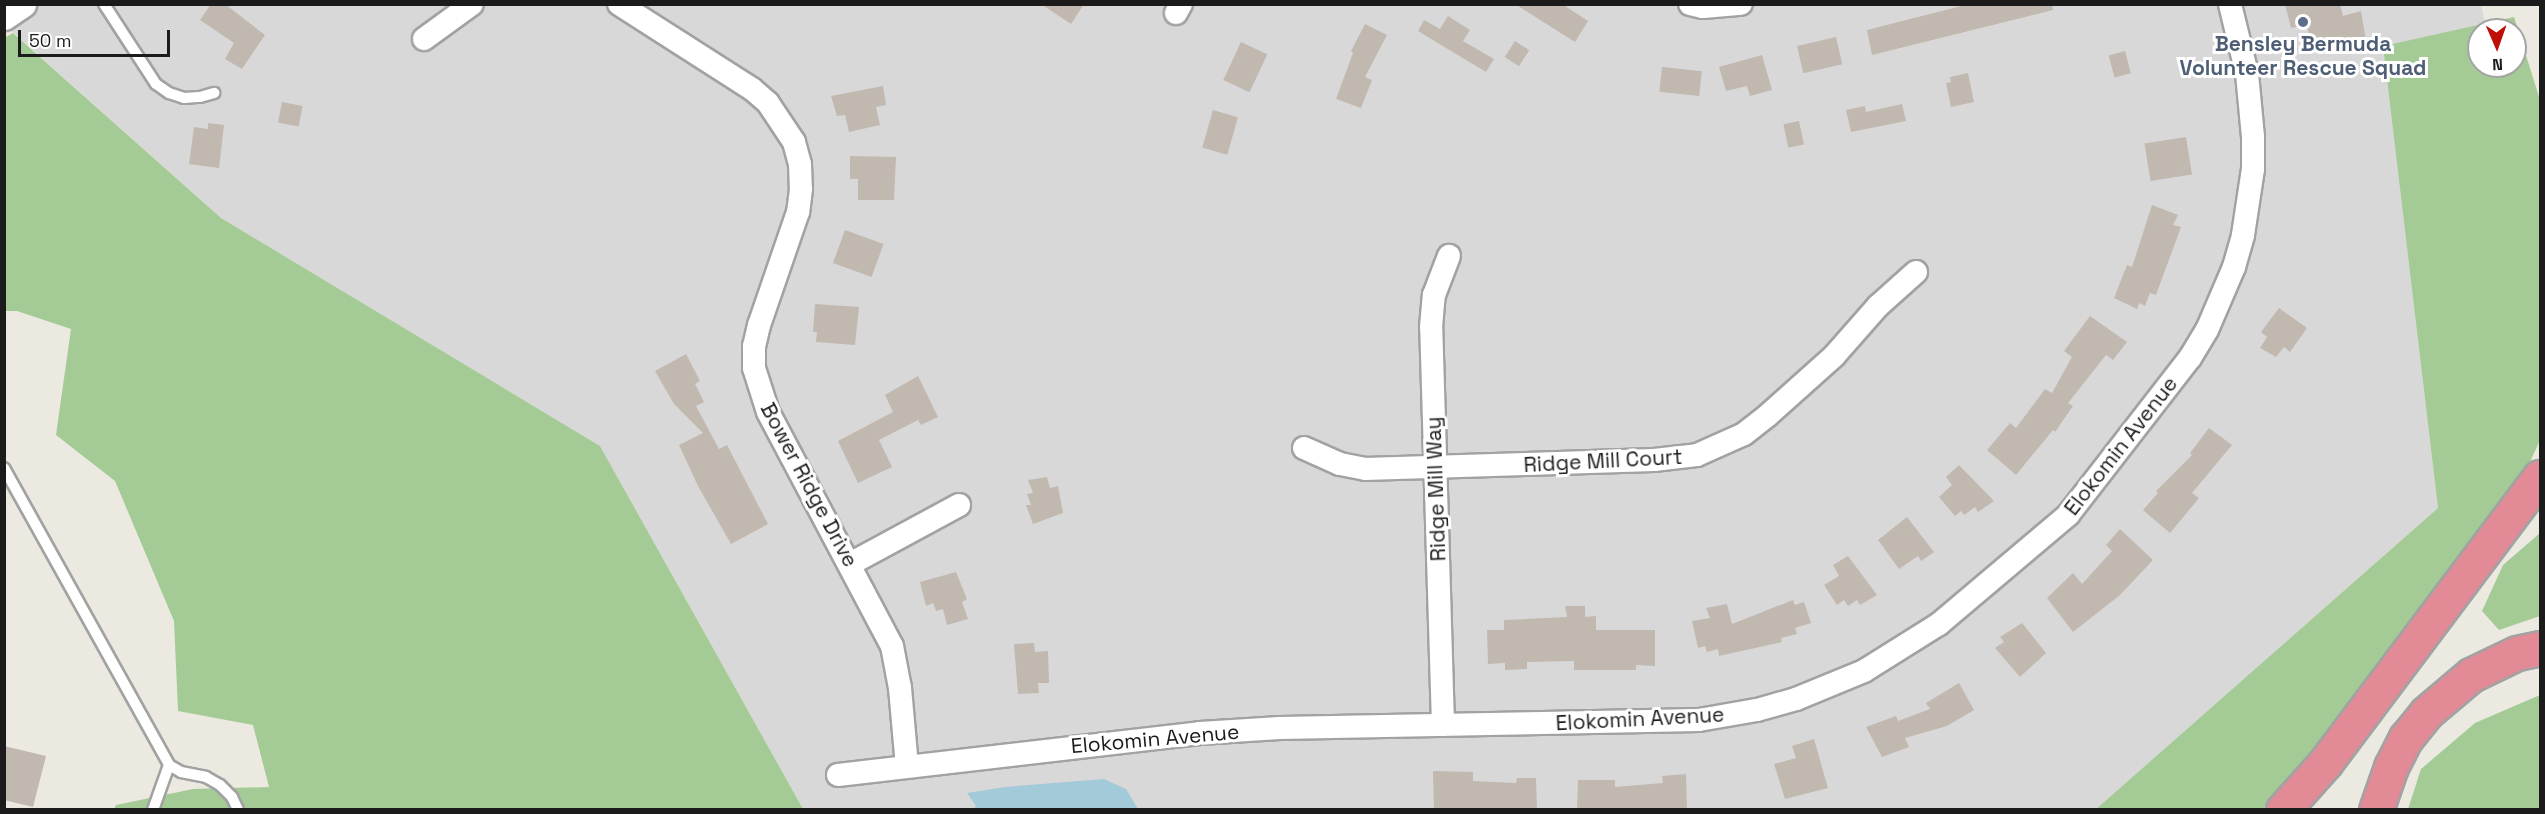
<!DOCTYPE html>
<style>
body{margin:0}
#map{position:relative;width:2545px;height:814px;overflow:hidden;background:#ece9e1;font-family:"Space Grotesk",sans-serif}
div>[style]{position:absolute}
.residential>*{inset:0;background:#d9d8d8}
.forest>*{inset:0;background:#a4cb96}
.water>*{inset:0;background:#a2cad9}
.building>*{inset:0;background:#c1b8b0;transform-origin:0 0}
.roads{filter:drop-shadow(2px 0 #a2a2a2) drop-shadow(-2px 0 #a2a2a2) drop-shadow(0 2px #a2a2a2) drop-shadow(0 -2px #a2a2a2)}
.service>*{height:10px;margin:-5px;padding:0 5px;transform-origin:5px;border-radius:5px;background:#fff}
.minor>*{height:22px;margin:-11px;padding:0 11px;transform-origin:11px;border-radius:11px;background:#fff}
.tertiary>*{height:27px;margin:-13.5px;padding:0 13.5px;transform-origin:13.5px;border-radius:13.5px;background:#fff}
.motorway>*{height:33px;margin:-16.5px;padding:0 16.5px;transform-origin:16.5px;border-radius:16.5px;background:#e28a96}
.dots>*{width:16px;height:16px;translate:-50% -50%;box-sizing:border-box;border:3px solid #fff;border-radius:50%}
span{translate:-50% -50%;white-space:nowrap;text-align:center;line-height:1.15;-webkit-text-stroke:6px #fff;paint-order:stroke}
.service-label{font-size:21px;color:#4e5e75;font-weight:700}
.street-label{font-size:21px;color:#1b1b1b}
.frame{position:absolute;inset:0;border:6px solid #1b1b1b;pointer-events:none}
.north{position:absolute;left:2467px;top:18px;width:60px;height:60px;box-sizing:border-box;background:#fff;border:2px solid #a4a4a4;border-radius:50%;rotate:178deg;font-size:16px;font-weight:700;line-height:24px;text-align:center;color:#1b1b1b}
.north::after{content:'';display:block;margin:auto;width:21px;height:27px;background:#bf0e07;clip-path:polygon(50% 0,100% 100%,50% 72%,0 100%)}
.scale{position:absolute;left:18px;top:30px;width:152px;height:27px;box-sizing:border-box;border:3px solid #1b1b1b;border-top:0;padding-left:8px;font-size:18px;line-height:21px;white-space:nowrap;color:#1b1b1b;-webkit-text-stroke:4px #fff;paint-order:stroke}
</style>
<div id="map">
<div class="residential">
<i style="clip-path:polygon(5px 4px,2481px 4px,2485px 24px,2383px 46px,2438px 508px,2095px 810px,803px 809px,600px 446px,221px 218px,5px 25px)"></i>
</div>
<div class="forest">
<i style="clip-path:polygon(evenodd,2514px 17px,2540px 100px,2540px 440px,2526px 471px,2310px 753px,2263px 809px,2095px 810px,2438px 508px,2383px 46px,2514px 17px,2479px 30px,2515px 30px,2515px 66px,2479px 66px,2479px 30px)"></i>
<i style="clip-path:polygon(13px 33px,221px 218px,600px 446px,803px 809px,114px 809px,116px 805px,193px 789px,269px 787px,253px 725px,178px 711px,174px 621px,115px 481px,56px 435px,71px 329px,17px 311px,5px 311px,4px 38px)"></i>
<i style="clip-path:polygon(2540px 533px,2540px 616px,2499px 630px,2482px 611px,2503px 565px)"></i>
<i style="clip-path:polygon(2540px 695px,2540px 809px,2408px 809px,2421px 769px,2475px 723px)"></i>
</div>
<div class="water">
<i style="clip-path:polygon(1104px 779px,1126px 789px,1138px 809px,974px 809px,976px 806px,967px 793px,1005px 787px)"></i>
</div>
<div class="building">
<i style="clip-path:polygon(211px 4px,225px 4px,265px 35px,242px 69px,225px 59px,234px 43px,200px 20px)"></i>
<i style="clip-path:polygon(1041px 4px,1084px 4px,1071px 24px)"></i>
<i style="clip-path:polygon(1515px 4px,1562px 4px,1588px 21px,1575px 42px)"></i>
<i style="clip-path:polygon(1969px 4px,2052px 4px,2053px 10px,1872px 55px,1867px 30px)"></i>
<i style="clip-path:polygon(2285px 4px,2340px 4px,2343px 16px,2361px 11px,2366px 41px,2312px 51px,2307px 25px,2291px 28px)"></i>
<i style="clip-path:polygon(1448px 16px,1470px 30px,1463px 41px,1494px 59px,1486px 72px,1418px 31px,1424px 20px,1440px 29px)"></i>
<i style="clip-path:polygon(1365px 24px,1387px 35px,1365px 77px,1372px 80px,1361px 108px,1336px 99px,1353px 53px,1351px 51px)"></i>
<i style="left:1836px;top:37px;width:28px;height:40px;rotate:77deg"></i>
<i style="left:1515px;top:41px;width:17px;height:19px;rotate:33deg"></i>
<i style="left:1241px;top:42px;width:29px;height:42px;rotate:25deg"></i>
<i style="left:2125px;top:51px;width:23px;height:17px;rotate:75deg"></i>
<i style="clip-path:polygon(1762px 55px,1772px 90px,1750px 96px,1747px 86px,1726px 91px,1719px 67px)"></i>
<i style="left:1662px;top:67px;width:40px;height:25px;rotate:6deg"></i>
<i style="clip-path:polygon(1968px 73px,1974px 102px,1951px 107px,1946px 83px,1951px 82px,1950px 77px)"></i>
<i style="clip-path:polygon(883px 86px,886px 105px,876px 107px,880px 125px,849px 132px,845px 115px,837px 116px,831px 96px)"></i>
<i style="left:282px;top:102px;width:21px;height:21px;rotate:11deg"></i>
<i style="clip-path:polygon(1902px 104px,1906px 121px,1851px 132px,1846px 110px,1865px 106px,1866px 112px)"></i>
<i style="left:1213px;top:110px;width:26px;height:39px;rotate:16deg"></i>
<i style="left:1799px;top:121px;width:24px;height:16px;rotate:78deg"></i>
<i style="clip-path:polygon(208px 123px,224px 125px,219px 168px,189px 164px,194px 127px,208px 129px)"></i>
<i style="left:2186px;top:137px;width:38px;height:42px;rotate:81deg"></i>
<i style="clip-path:polygon(850px 156px,896px 157px,894px 200px,858px 200px,858px 179px,850px 179px)"></i>
<i style="clip-path:polygon(2152px 205px,2178px 215px,2173px 225px,2181px 227px,2156px 295px,2150px 293px,2145px 306px,2139px 303px,2137px 309px,2114px 298px,2127px 265px,2132px 267px)"></i>
<i style="left:845px;top:230px;width:41px;height:35px;rotate:20deg"></i>
<i style="clip-path:polygon(815px 304px,859px 307px,855px 345px,816px 342px,817px 332px,813px 332px)"></i>
<i style="clip-path:polygon(2279px 308px,2307px 328px,2290px 352px,2284px 347px,2276px 357px,2260px 348px,2267px 337px,2261px 332px)"></i>
<i style="clip-path:polygon(2090px 316px,2127px 342px,2113px 360px,2106px 355px,2068px 403px,2073px 406px,2055px 432px,2053px 430px,2016px 475px,1987px 450px,2010px 423px,2016px 428px,2045px 389px,2052px 393px,2072px 357px,2064px 351px)"></i>
<i style="clip-path:polygon(686px 354px,700px 381px,695px 384px,704px 402px,696px 406px,719px 449px,727px 445px,768px 524px,731px 544px,698px 486px,679px 445px,703px 433px,674px 404px,655px 371px)"></i>
<i style="clip-path:polygon(918px 376px,938px 417px,921px 425px,918px 420px,879px 440px,892px 467px,858px 483px,838px 441px,893px 412px,885px 395px)"></i>
<i style="clip-path:polygon(2209px 428px,2232px 445px,2192px 493px,2199px 498px,2170px 533px,2143px 510px,2158px 493px,2156px 491px,2192px 455px,2190px 453px)"></i>
<i style="clip-path:polygon(1959px 465px,1994px 501px,1978px 512px,1975px 507px,1964px 515px,1961px 511px,1955px 516px,1939px 497px,1952px 485px,1946px 477px)"></i>
<i style="clip-path:polygon(1047px 477px,1050px 488px,1058px 486px,1063px 513px,1033px 524px,1026px 505px,1031px 505px,1027px 494px,1033px 493px,1028px 480px)"></i>
<i style="clip-path:polygon(1907px 517px,1934px 552px,1921px 561px,1918px 556px,1899px 569px,1878px 540px)"></i>
<i style="clip-path:polygon(2120px 529px,2153px 560px,2120px 595px,2073px 632px,2047px 598px,2073px 573px,2082px 584px,2112px 551px,2106px 545px)"></i>
<i style="clip-path:polygon(1848px 556px,1877px 595px,1860px 605px,1857px 600px,1848px 606px,1844px 600px,1837px 605px,1824px 585px,1839px 576px,1833px 565px)"></i>
<i style="clip-path:polygon(956px 572px,967px 599px,962px 602px,968px 619px,947px 625px,943px 609px,936px 611px,933px 603px,926px 606px,920px 582px)"></i>
<i style="clip-path:polygon(1793px 600px,1795px 605px,1804px 602px,1811px 623px,1795px 628px,1797px 634px,1781px 638px,1782px 642px,1719px 656px,1718px 649px,1707px 652px,1705px 646px,1698px 648px,1692px 621px,1710px 618px,1706px 608px,1727px 604px,1732px 624px)"></i>
<i style="clip-path:polygon(1565px 606px,1585px 606px,1585px 617px,1596px 616px,1596px 630px,1655px 630px,1655px 666px,1636px 665px,1636px 670px,1574px 670px,1574px 661px,1527px 662px,1527px 669px,1505px 670px,1505px 663px,1488px 664px,1487px 630px,1504px 630px,1504px 620px,1567px 617px)"></i>
<i style="clip-path:polygon(2022px 623px,2046px 653px,2020px 677px,1995px 648px,2004px 642px,2000px 637px)"></i>
<i style="clip-path:polygon(1034px 643px,1035px 652px,1048px 651px,1049px 683px,1038px 683px,1039px 693px,1018px 694px,1014px 644px)"></i>
<i style="clip-path:polygon(1959px 683px,1974px 710px,1947px 726px,1905px 738px,1909px 747px,1882px 757px,1866px 727px,1896px 716px,1898px 721px,1930px 709px,1926px 703px)"></i>
<i style="clip-path:polygon(1814px 739px,1828px 788px,1785px 799px,1774px 764px,1796px 758px,1792px 746px)"></i>
<i style="clip-path:polygon(4px 746px,46px 756px,33px 807px,4px 800px)"></i>
<i style="clip-path:polygon(1433px 771px,1473px 772px,1473px 781px,1516px 783px,1517px 778px,1536px 778px,1537px 810px,1434px 810px)"></i>
<i style="clip-path:polygon(1686px 774px,1687px 810px,1577px 810px,1578px 780px,1615px 780px,1615px 787px,1663px 783px,1662px 776px)"></i>
</div>
<div class="roads">
<div class="service">
<i style="left:104px;top:4px;width:95px;rotate:57deg"></i>
<i style="left:156px;top:84px;width:16px;rotate:35deg"></i>
<i style="left:169px;top:93px;width:16px;rotate:18deg"></i>
<i style="left:184px;top:98px;width:16px;rotate:-4deg"></i>
<i style="left:200px;top:97px;width:15px;rotate:-16deg"></i>
<i style="left:4px;top:468px;width:340px;rotate:60.9deg"></i>
<i style="left:153px;top:810px;width:48px;rotate:-70.4deg"></i>
<i style="left:169px;top:765px;width:14px;rotate:30deg"></i>
<i style="left:181px;top:772px;width:25px;rotate:11deg"></i>
<i style="left:206px;top:777px;width:16px;rotate:30deg"></i>
<i style="left:220px;top:785px;width:17px;rotate:45deg"></i>
<i style="left:232px;top:797px;width:14px;rotate:65deg"></i>
</div>
<div class="minor">
<i style="left:619px;top:4px;width:158px;rotate:32.6deg"></i>
<i style="left:752px;top:89px;width:21px;rotate:41deg"></i>
<i style="left:768px;top:103px;width:47px;rotate:56.3deg"></i>
<i style="left:794px;top:142px;width:23px;rotate:75deg"></i>
<i style="left:800px;top:164px;width:25px;rotate:88deg"></i>
<i style="left:801px;top:189px;width:23px;rotate:97deg"></i>
<i style="left:798px;top:212px;width:120px;rotate:109deg"></i>
<i style="left:759px;top:325px;width:22px;rotate:103deg"></i>
<i style="left:754px;top:346px;width:22px;rotate:90deg"></i>
<i style="left:754px;top:368px;width:46px;rotate:72.3deg"></i>
<i style="left:768px;top:412px;width:265px;rotate:62.1deg"></i>
<i style="left:892px;top:646px;width:43px;rotate:79.2deg"></i>
<i style="left:900px;top:688px;width:78px;rotate:84.9deg"></i>
<i style="left:1690px;top:4px;width:13px;rotate:13deg"></i>
<i style="left:1703px;top:7px;width:38px;rotate:-5deg"></i>
<i style="left:1176px;top:13px;width:10px;rotate:-61deg"></i>
<i style="left:424px;top:39px;width:59px;rotate:-36.1deg"></i>
<i style="left:1304px;top:448px;width:39px;rotate:24deg"></i>
<i style="left:1340px;top:464px;width:25px;rotate:11deg"></i>
<i style="left:1365px;top:469px;width:289px;rotate:-1.8deg"></i>
<i style="left:1654px;top:460px;width:43px;rotate:-6.6deg"></i>
<i style="left:1697px;top:455px;width:51px;rotate:-24.1deg"></i>
<i style="left:1744px;top:434px;width:29px;rotate:-38deg"></i>
<i style="left:1767px;top:416px;width:90px;rotate:-41.8deg"></i>
<i style="left:1834px;top:356px;width:67px;rotate:-48.7deg"></i>
<i style="left:1878px;top:306px;width:51px;rotate:-41.8deg"></i>
<i style="left:850px;top:564px;width:124px;rotate:-28.4deg"></i>
<i style="left:1443px;top:725px;width:398px;rotate:-91.7deg"></i>
<i style="left:1431px;top:327px;width:32px;rotate:-85deg"></i>
<i style="left:1434px;top:295px;width:42px;rotate:-69deg"></i>
<i style="left:838px;top:775px;width:364px;rotate:-6.6deg"></i>
<i style="left:1200px;top:733px;width:80px;rotate:-3.6deg"></i>
<i style="left:1280px;top:728px;width:419px;rotate:-1.1deg"></i>
<i style="left:1699px;top:720px;width:59px;rotate:-9.8deg"></i>
<i style="left:1757px;top:710px;width:41px;rotate:-15.8deg"></i>
<i style="left:1796px;top:699px;width:74px;rotate:-22.4deg"></i>
<i style="left:1864px;top:671px;width:89px;rotate:-32.1deg"></i>
<i style="left:1939px;top:624px;width:169px;rotate:-40.2deg"></i>
<i style="left:2068px;top:515px;width:199px;rotate:-52.2deg"></i>
<i style="left:2190px;top:358px;width:33px;rotate:-59deg"></i>
<i style="left:2207px;top:330px;width:69px;rotate:-66.8deg"></i>
<i style="left:2234px;top:267px;width:33px;rotate:-74deg"></i>
<i style="left:2243px;top:235px;width:67px;rotate:-81.4deg"></i>
<i style="left:2253px;top:169px;width:32px;rotate:-90deg"></i>
<i style="left:2253px;top:137px;width:63px;rotate:-95.4deg"></i>
<i style="left:2247px;top:74px;width:72px;rotate:-103.7deg"></i>
</div>
<div class="tertiary">
<i style="left:4px;top:16px;width:22px;rotate:-34deg"></i>
</div>
<div class="motorway">
<i style="left:2283px;top:810px;width:63px;rotate:-48.2deg"></i>
<i style="left:2325px;top:763px;width:358px;rotate:-53.1deg"></i>
<i style="left:2376px;top:810px;width:46px;rotate:-70.8deg"></i>
<i style="left:2391px;top:767px;width:33px;rotate:-63deg"></i>
<i style="left:2406px;top:738px;width:32px;rotate:-51deg"></i>
<i style="left:2426px;top:713px;width:59px;rotate:-40.2deg"></i>
<i style="left:2471px;top:675px;width:51px;rotate:-25.6deg"></i>
<i style="left:2517px;top:653px;width:24px;rotate:-12deg"></i>
</div>
</div>
<div class="dots">
<i style="left:2303px;top:22px;background:#5c6f8a"></i>
</div>
<div class="service-label">
<span style="left:2303px;top:56px">Bensley Bermuda<br>Volunteer Rescue Squad</span>
</div>
<div class="street-label">
<span style="left:2121px;top:446px;rotate:-52deg">Elokomin Avenue</span>
<span style="left:1603px;top:461px;rotate:-3deg">Ridge Mill Court</span>
<span style="left:809px;top:485px;rotate:62deg">Bower Ridge Drive</span>
<span style="left:1436px;top:489px;rotate:-92deg">Ridge Mill Way</span>
<span style="left:1640px;top:719px;rotate:-3deg">Elokomin Avenue</span>
<span style="left:1155px;top:739px;rotate:-5deg">Elokomin Avenue</span>
</div>
<div class="frame"></div>
<div class="north">N</div>
<div class="scale">50 m</div>
</div>
